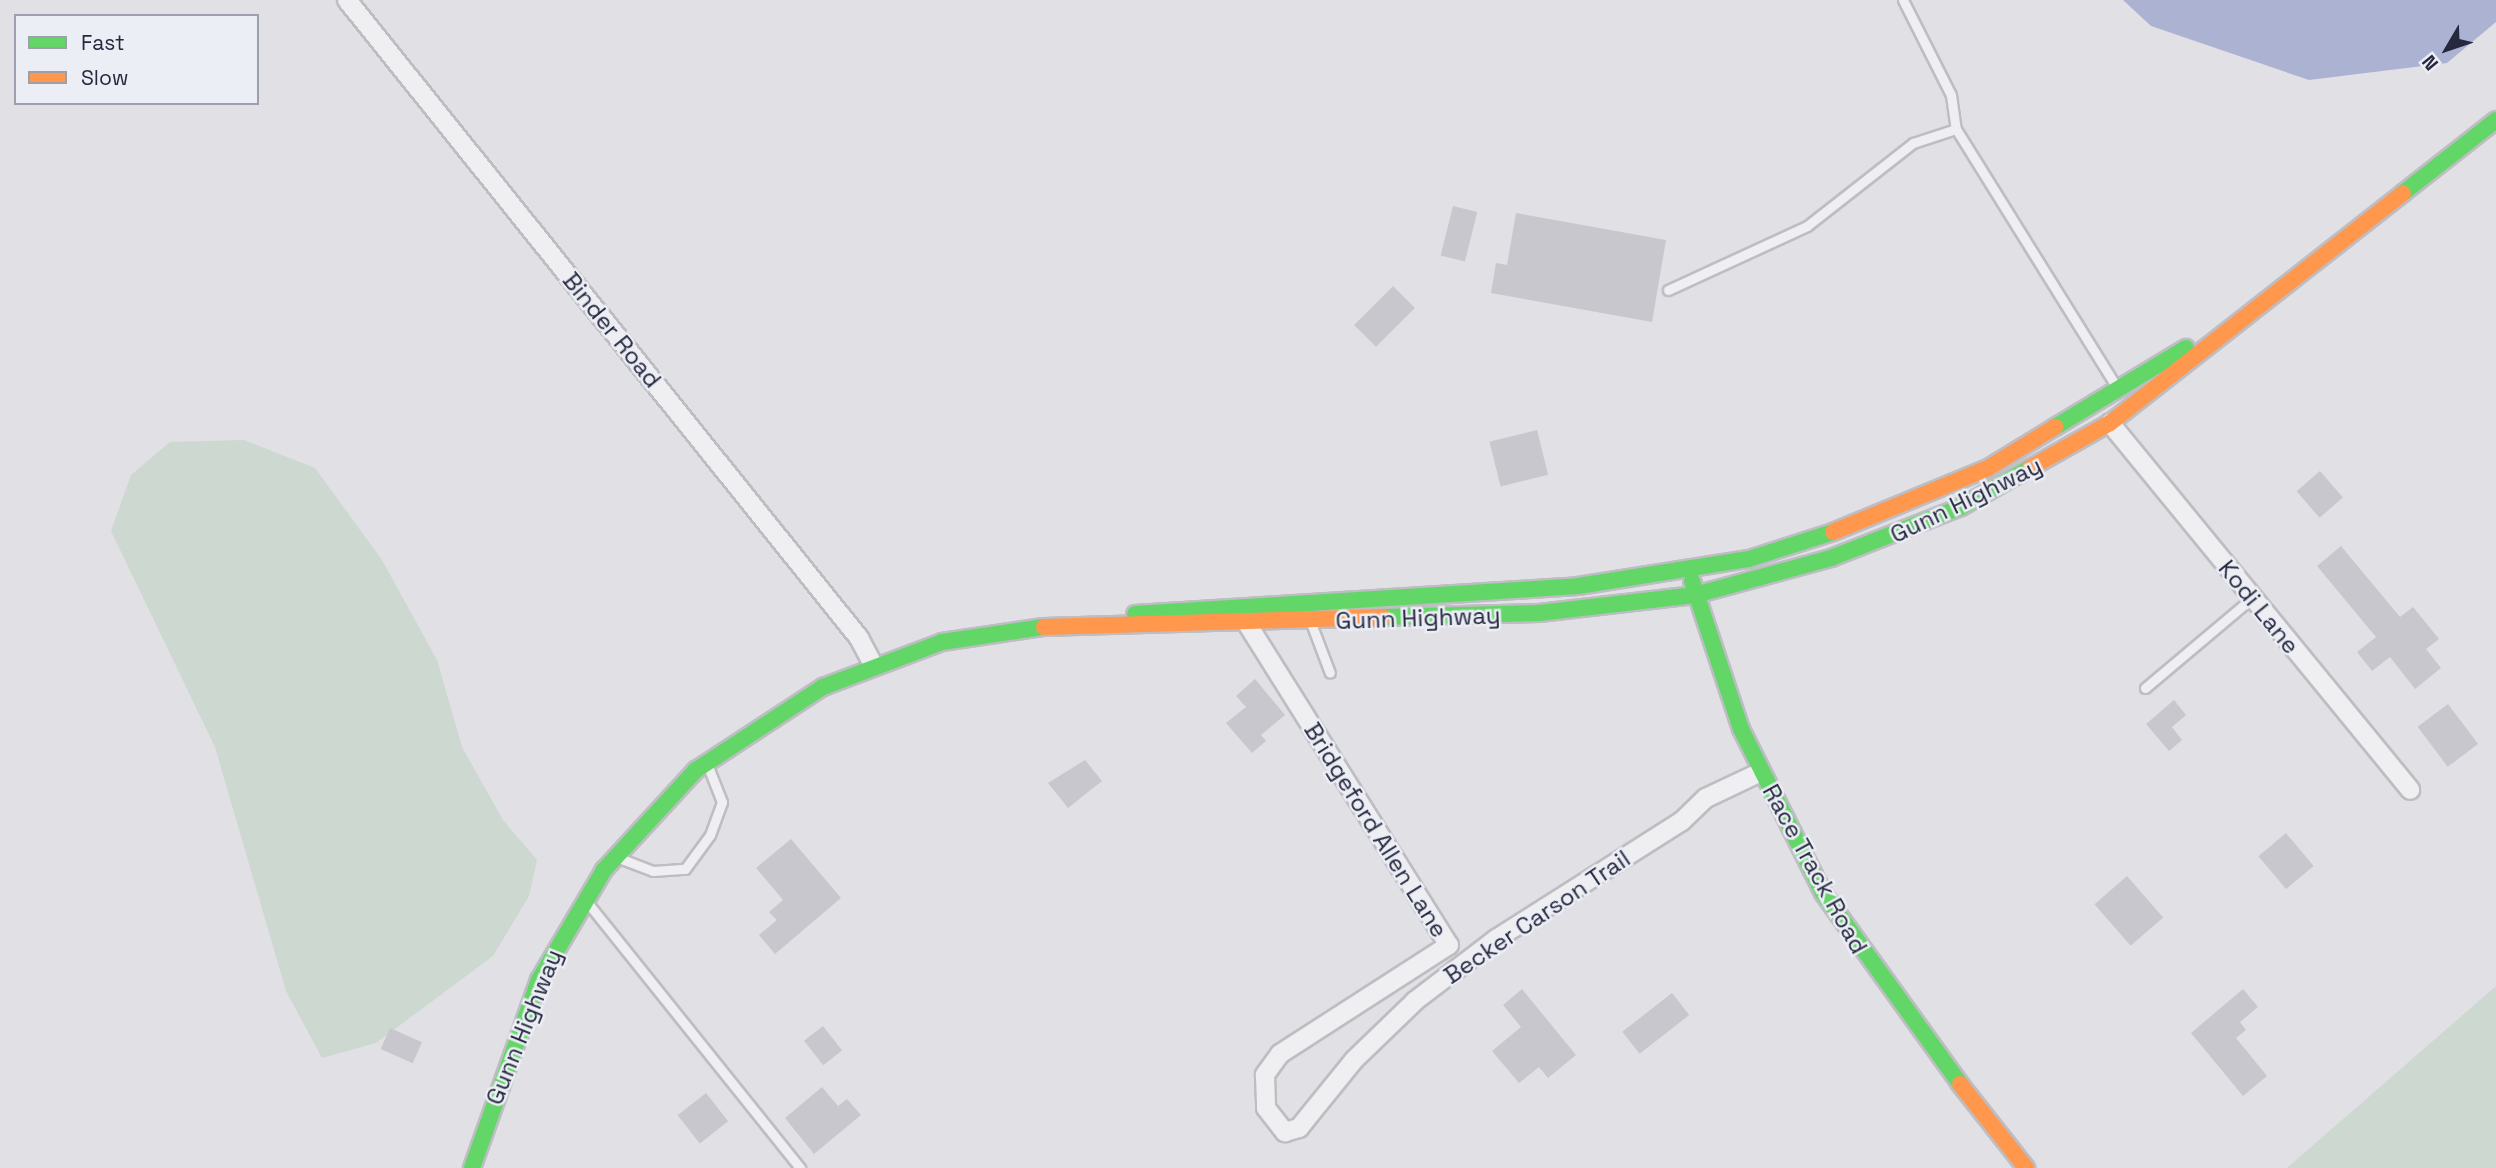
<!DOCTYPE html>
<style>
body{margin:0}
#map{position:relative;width:2496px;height:1168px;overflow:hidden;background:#e0e0e5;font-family:"Space Grotesk",sans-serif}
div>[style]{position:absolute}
.green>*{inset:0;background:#cdd8d0}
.water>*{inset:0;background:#acb3d2}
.building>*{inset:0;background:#c7c7cd;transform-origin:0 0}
.roads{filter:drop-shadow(2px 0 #bdbdc3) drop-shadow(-2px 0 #bdbdc3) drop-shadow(0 2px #bdbdc3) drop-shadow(0 -2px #bdbdc3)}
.lane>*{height:9px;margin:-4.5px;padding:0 4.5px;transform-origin:4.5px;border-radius:4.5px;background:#efeff2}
.street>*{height:18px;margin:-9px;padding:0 9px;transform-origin:9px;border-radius:9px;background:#efeff2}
.fast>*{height:16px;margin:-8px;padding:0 8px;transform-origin:8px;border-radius:8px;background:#63d668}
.slow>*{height:16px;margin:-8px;padding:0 8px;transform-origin:8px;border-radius:8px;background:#ff974d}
span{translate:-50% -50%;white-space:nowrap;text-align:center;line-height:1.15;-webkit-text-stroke:5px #eceef5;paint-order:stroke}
.street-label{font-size:24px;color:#26283f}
.legend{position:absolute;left:14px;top:14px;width:245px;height:91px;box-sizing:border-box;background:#eceef5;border:2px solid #9d9fac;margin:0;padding:9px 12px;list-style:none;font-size:21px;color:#26283f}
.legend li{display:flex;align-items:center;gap:14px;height:35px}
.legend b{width:35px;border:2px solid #9d9fac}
.north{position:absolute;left:2412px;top:14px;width:70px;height:70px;-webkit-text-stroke:5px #eceef5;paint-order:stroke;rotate:231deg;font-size:19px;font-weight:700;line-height:28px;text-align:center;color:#26283f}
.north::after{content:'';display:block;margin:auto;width:24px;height:32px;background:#26283f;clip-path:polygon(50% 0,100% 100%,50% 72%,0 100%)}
</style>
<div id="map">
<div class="green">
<i style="clip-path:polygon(244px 440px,315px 468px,382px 560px,437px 660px,462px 747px,503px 820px,537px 860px,529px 896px,493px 956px,376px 1043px,322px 1058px,286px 991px,215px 747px,111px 531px,131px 475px,170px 442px)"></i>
<i style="clip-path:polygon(2496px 986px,2496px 1168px,2287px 1168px)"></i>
</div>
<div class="water">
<i style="clip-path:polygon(2123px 0,2496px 0,2496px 22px,2447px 63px,2309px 80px,2151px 26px)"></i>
</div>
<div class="building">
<i style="left:1453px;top:206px;width:25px;height:51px;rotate:14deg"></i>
<i style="clip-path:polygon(1516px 213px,1666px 240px,1652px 322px,1491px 293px,1496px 263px,1507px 265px)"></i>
<i style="left:1393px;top:286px;width:31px;height:55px;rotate:45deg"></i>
<i style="left:1537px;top:430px;width:46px;height:49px;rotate:76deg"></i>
<i style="left:2320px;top:471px;width:35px;height:31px;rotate:49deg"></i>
<i style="clip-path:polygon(2341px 546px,2400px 617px,2413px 607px,2439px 639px,2426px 649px,2441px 668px,2415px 689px,2390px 657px,2372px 671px,2357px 652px,2376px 637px,2317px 566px)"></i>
<i style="clip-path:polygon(1255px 679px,1285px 715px,1261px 735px,1266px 741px,1252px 753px,1226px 723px,1246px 707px,1236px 696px)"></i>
<i style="clip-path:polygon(2174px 700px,2186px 715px,2172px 727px,2182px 740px,2169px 751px,2146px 724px)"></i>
<i style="left:2448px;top:704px;width:50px;height:38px;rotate:53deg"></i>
<i style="clip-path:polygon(1085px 760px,1102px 781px,1068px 808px,1048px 783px)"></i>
<i style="left:2286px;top:833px;width:43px;height:36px;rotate:50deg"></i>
<i style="clip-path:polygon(791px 839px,841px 898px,775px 954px,759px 935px,777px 920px,769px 912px,783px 900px,756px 868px)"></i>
<i style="left:2127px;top:876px;width:55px;height:43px;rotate:49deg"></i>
<i style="clip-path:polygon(1522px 989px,1576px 1055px,1548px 1078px,1539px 1067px,1519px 1083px,1492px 1051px,1521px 1027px,1503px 1005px)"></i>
<i style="clip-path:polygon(2243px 989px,2258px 1007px,2240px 1022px,2246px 1030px,2236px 1038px,2267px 1076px,2243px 1096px,2191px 1033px)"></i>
<i style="left:1672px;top:993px;width:28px;height:63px;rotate:52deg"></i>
<i style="left:823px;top:1026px;width:31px;height:24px;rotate:52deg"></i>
<i style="left:390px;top:1028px;width:35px;height:23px;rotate:24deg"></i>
<i style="clip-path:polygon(822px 1087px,838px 1106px,847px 1099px,861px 1115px,814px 1154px,785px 1118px)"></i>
<i style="left:706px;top:1093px;width:36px;height:36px;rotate:52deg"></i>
</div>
<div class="roads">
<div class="lane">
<i style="left:1903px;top:0;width:106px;rotate:63.2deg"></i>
<i style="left:1951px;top:95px;width:34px;rotate:82deg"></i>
<i style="left:1668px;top:290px;width:153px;rotate:-24.7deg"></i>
<i style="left:1807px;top:226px;width:135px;rotate:-38.1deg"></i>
<i style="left:1913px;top:143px;width:45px;rotate:-18deg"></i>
<i style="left:1956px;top:129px;width:306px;rotate:58.1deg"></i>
<i style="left:1311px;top:623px;width:53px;rotate:69.2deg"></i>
<i style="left:2145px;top:688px;width:140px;rotate:-40.1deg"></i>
<i style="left:619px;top:858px;width:36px;rotate:21deg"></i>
<i style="left:653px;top:871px;width:32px;rotate:-4deg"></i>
<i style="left:685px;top:869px;width:42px;rotate:-53.7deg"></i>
<i style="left:710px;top:835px;width:35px;rotate:-70deg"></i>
<i style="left:722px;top:802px;width:41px;rotate:-111.5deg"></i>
<i style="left:587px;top:902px;width:341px;rotate:51.3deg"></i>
</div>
<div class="street">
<i style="left:347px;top:0;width:818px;rotate:51.25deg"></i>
<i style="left:859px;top:638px;width:30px;rotate:62deg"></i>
<i style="left:2110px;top:423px;width:474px;rotate:50.7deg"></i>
<i style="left:1248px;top:625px;width:378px;rotate:57.9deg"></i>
<i style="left:1449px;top:945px;width:201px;rotate:147.2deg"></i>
<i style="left:1280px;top:1054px;width:26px;rotate:126deg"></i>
<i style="left:1265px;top:1075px;width:33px;rotate:88deg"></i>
<i style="left:1266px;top:1108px;width:31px;rotate:52deg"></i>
<i style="left:1285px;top:1132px;width:15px;rotate:-16deg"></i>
<i style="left:1299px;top:1128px;width:87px;rotate:-51deg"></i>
<i style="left:1354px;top:1060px;width:85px;rotate:-44deg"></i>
<i style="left:1415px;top:1001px;width:102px;rotate:-37.4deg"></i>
<i style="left:1496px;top:939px;width:220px;rotate:-32.4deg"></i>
<i style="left:1682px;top:821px;width:33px;rotate:-44deg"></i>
<i style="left:1706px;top:798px;width:61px;rotate:-25.3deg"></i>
</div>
<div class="fast">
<i style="left:2403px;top:193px;width:118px;rotate:-38.1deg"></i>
<i style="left:2055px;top:427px;width:153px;rotate:-31.1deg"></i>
<i style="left:1692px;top:581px;width:156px;rotate:71.7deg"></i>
<i style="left:1741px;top:729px;width:183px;rotate:63.4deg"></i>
<i style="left:1823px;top:893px;width:235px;rotate:54.3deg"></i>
<i style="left:1135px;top:614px;width:444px;rotate:-3.6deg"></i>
<i style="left:1578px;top:586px;width:173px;rotate:-9deg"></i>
<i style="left:1749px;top:559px;width:88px;rotate:-17.8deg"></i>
<i style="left:1383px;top:617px;width:156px;rotate:-1.5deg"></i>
<i style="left:1539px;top:613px;width:157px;rotate:-6.6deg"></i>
<i style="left:1695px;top:595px;width:141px;rotate:-15.2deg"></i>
<i style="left:1831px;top:558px;width:140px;rotate:-21.4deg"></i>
<i style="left:1961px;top:507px;width:79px;rotate:-29.5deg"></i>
<i style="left:472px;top:1168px;width:200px;rotate:-70.4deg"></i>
<i style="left:539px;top:980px;width:128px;rotate:-59.4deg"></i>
<i style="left:604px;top:870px;width:136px;rotate:-47.4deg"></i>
<i style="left:696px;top:770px;width:152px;rotate:-33.2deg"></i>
<i style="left:823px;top:687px;width:127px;rotate:-20.7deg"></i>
<i style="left:942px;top:642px;width:103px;rotate:-8.4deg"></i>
</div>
<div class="slow">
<i style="left:2030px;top:468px;width:92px;rotate:-29.4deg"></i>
<i style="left:2110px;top:423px;width:372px;rotate:-38.1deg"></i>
<i style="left:1833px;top:532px;width:168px;rotate:-22.4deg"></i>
<i style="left:1988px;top:468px;width:79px;rotate:-31.5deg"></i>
<i style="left:1044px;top:627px;width:339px;rotate:-1.7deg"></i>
<i style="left:1960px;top:1084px;width:107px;rotate:51.8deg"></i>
</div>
</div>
<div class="street-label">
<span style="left:612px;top:330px;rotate:51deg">Binder Road</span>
<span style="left:1966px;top:500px;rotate:-26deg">Gunn Highway</span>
<span style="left:2259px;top:607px;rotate:51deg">Kodi Lane</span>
<span style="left:1418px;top:618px;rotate:-2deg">Gunn Highway</span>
<span style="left:1376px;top:830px;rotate:58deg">Bridgeford Allen Lane</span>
<span style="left:1815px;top:869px;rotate:61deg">Race Track Road</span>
<span style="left:1537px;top:917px;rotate:-34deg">Becker Carson Trail</span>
<span style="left:524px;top:1027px;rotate:-68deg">Gunn Highway</span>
</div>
<ul class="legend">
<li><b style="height:9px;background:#63d668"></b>Fast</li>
<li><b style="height:9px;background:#ff974d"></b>Slow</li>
</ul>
<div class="north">N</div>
</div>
